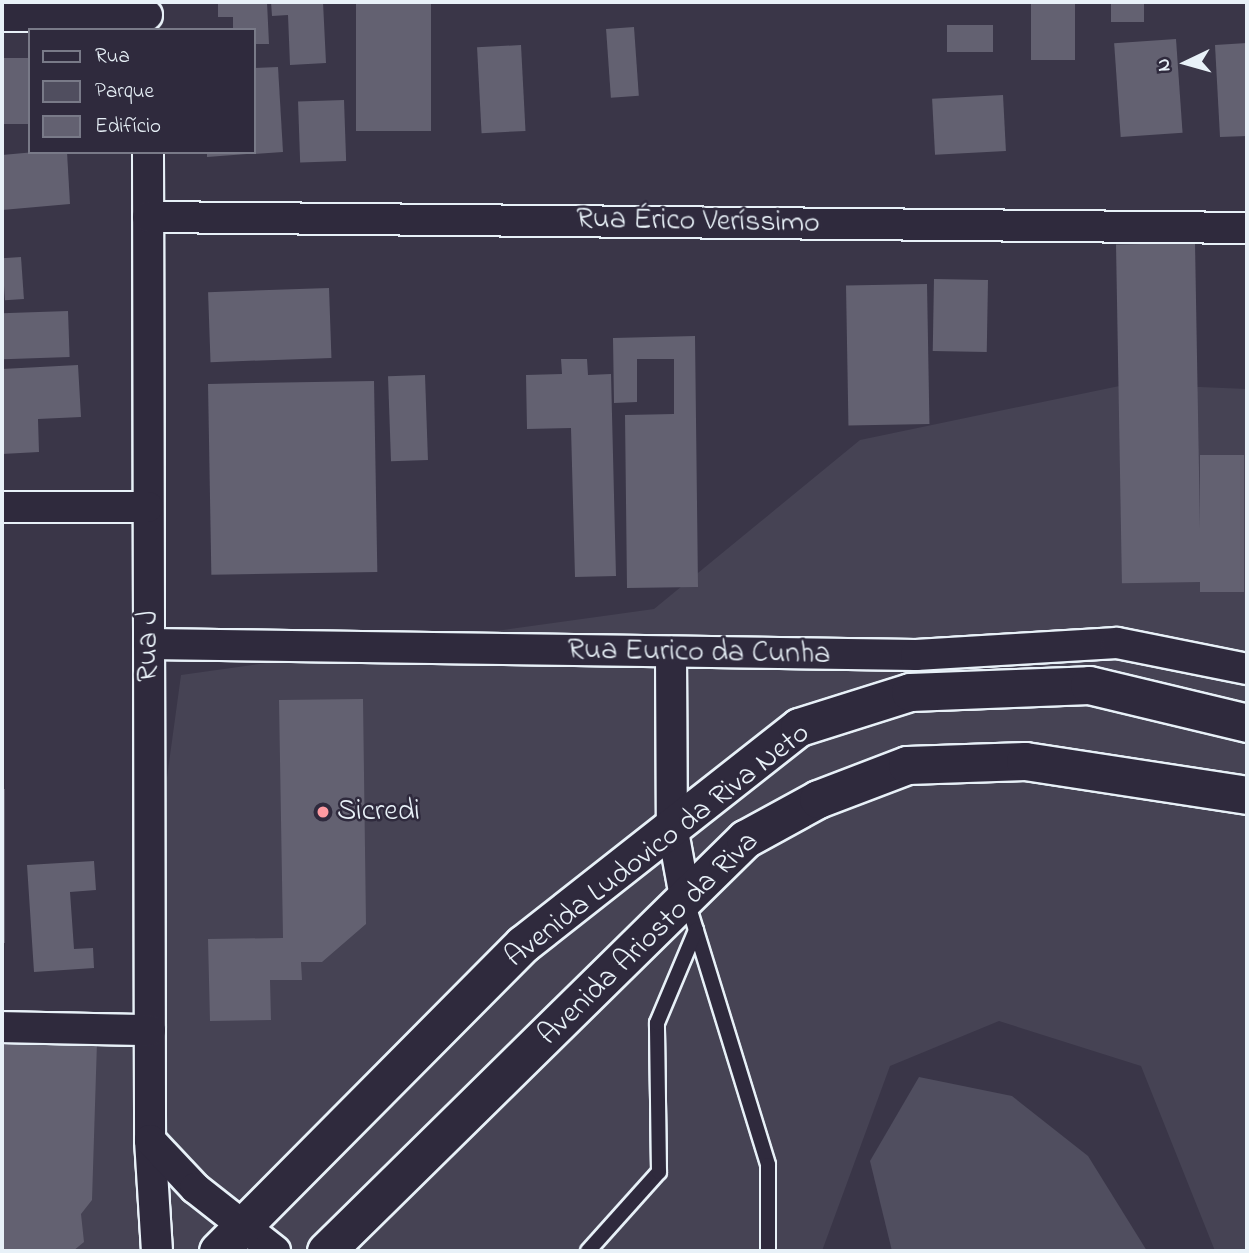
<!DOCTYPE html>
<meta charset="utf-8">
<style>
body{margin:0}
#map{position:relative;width:1249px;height:1253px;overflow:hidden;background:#3a3648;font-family:"Indie Flower",sans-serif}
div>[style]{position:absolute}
.built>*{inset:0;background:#464354}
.green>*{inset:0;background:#504e5f}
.building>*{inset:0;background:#636171;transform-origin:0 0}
.roads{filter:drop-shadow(2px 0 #e8f1f8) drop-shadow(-2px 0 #e8f1f8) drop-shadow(0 2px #e8f1f8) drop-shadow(0 -2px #e8f1f8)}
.service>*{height:14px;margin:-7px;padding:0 7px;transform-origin:7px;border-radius:7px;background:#2f2a3d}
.minor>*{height:30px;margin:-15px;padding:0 15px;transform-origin:15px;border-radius:15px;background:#2f2a3d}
.tertiary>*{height:37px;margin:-18.5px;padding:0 18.5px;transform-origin:18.5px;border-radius:18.5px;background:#2f2a3d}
.dots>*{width:19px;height:19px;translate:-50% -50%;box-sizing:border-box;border:4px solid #2f2a3d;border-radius:50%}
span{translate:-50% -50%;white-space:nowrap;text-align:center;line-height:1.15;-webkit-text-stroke:5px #2f2a3d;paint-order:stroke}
.street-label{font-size:30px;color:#e8f1f8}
.poi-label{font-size:30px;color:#e8f1f8}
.left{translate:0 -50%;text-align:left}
.frame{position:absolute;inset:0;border:4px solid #e8f1f8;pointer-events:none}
.legend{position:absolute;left:28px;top:28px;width:228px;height:126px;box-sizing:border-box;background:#2f2a3d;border:2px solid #797a88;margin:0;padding:9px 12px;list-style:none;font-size:21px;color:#e8f1f8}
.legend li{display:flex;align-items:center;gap:14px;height:35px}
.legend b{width:35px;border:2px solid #797a88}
.north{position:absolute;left:1151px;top:28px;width:70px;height:70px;-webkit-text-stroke:5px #2f2a3d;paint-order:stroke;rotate:265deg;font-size:19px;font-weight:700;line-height:28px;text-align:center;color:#e8f1f8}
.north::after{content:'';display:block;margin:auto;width:24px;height:32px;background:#e8f1f8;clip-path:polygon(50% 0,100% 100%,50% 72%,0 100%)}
</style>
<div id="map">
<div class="built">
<i style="clip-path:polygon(1129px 384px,1247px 389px,1247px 1251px,1215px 1251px,1141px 1066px,999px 1021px,890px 1066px,822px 1251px,2px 1251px,2px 1045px,131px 1041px,181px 675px,654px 609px,860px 440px)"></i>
</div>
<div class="green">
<i style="clip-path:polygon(919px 1077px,1012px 1096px,1088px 1156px,1147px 1251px,892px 1251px,870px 1161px)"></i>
</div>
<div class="building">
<i style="clip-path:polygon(218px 2px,267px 2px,269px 44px,254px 44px,254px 30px,233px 30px,233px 17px,218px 17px)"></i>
<i style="clip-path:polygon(271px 2px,323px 2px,326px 63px,290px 65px,288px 15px,272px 16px)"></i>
<i style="left:356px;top:2px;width:75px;height:129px"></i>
<i style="left:1031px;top:2px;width:44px;height:58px"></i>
<i style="left:1111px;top:2px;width:33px;height:20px"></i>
<i style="left:947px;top:25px;width:46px;height:27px"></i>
<i style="left:634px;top:27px;width:69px;height:28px;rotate:86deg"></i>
<i style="left:1176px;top:39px;width:94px;height:62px;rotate:86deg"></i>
<i style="clip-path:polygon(1247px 43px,1247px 136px,1220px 137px,1215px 45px)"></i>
<i style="left:521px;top:45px;width:86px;height:44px;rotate:87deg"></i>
<i style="left:30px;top:58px;width:66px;height:28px;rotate:90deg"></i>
<i style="clip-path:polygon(278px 67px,283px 152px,254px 154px,254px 68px)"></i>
<i style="left:1003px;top:95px;width:56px;height:71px;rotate:87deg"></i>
<i style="left:344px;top:100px;width:61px;height:46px;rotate:88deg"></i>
<i style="clip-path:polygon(35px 152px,67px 152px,70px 204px,2px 210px,2px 155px)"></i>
<i style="clip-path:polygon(207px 152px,247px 152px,247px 154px,207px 157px)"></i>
<i style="left:1195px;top:243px;width:339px;height:79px;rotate:89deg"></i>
<i style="left:21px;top:257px;width:42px;height:19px;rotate:86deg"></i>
<i style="left:934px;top:279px;width:54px;height:72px;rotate:1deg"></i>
<i style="left:927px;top:284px;width:140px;height:81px;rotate:89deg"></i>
<i style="left:329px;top:288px;width:70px;height:121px;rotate:88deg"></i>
<i style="left:68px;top:311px;width:46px;height:66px;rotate:88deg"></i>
<i style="clip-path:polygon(695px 336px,698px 587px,627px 588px,625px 415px,674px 414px,674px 359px,637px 359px,637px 402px,614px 403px,613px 338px)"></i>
<i style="clip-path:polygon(561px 359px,587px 359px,588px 375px,611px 374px,616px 576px,575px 577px,571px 428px,527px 429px,526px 375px,562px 374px)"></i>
<i style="clip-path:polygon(78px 365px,81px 417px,38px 419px,39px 452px,2px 454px,2px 369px)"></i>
<i style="left:425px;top:375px;width:85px;height:37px;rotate:88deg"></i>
<i style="left:374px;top:381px;width:191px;height:166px;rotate:89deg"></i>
<i style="left:1200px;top:455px;width:44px;height:137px"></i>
<i style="clip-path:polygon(363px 699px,366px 924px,322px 962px,301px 962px,302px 980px,270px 980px,271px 1020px,210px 1021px,208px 939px,283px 938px,279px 700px)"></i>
<i style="left:2px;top:789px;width:3px;height:154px"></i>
<i style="clip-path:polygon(94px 861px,96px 890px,70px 892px,74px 949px,93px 948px,94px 968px,34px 972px,27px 865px)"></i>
<i style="clip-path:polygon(97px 1042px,92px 1200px,81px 1214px,84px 1242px,73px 1251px,2px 1251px,2px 1045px)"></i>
</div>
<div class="roads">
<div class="service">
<i style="left:687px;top:901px;width:276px;rotate:72.9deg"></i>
<i style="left:768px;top:1165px;width:86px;rotate:90deg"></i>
<i style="left:588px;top:1251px;width:106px;rotate:-48.1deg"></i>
<i style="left:659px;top:1172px;width:149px;rotate:-90.8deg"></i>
<i style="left:657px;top:1023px;width:101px;rotate:-67.2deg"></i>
</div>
<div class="minor">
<i style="left:2px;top:16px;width:145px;rotate:-0.4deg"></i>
<i style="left:148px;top:152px;width:988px;rotate:89.88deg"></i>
<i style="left:150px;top:1140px;width:111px;rotate:86.4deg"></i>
<i style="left:148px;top:217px;width:1099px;rotate:0.57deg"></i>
<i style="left:2px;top:507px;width:146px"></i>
<i style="left:149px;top:644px;width:767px;rotate:0.82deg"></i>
<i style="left:916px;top:655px;width:201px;rotate:-3.4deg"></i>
<i style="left:1117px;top:643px;width:133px;rotate:11.3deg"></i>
<i style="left:671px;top:654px;width:172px;rotate:89.7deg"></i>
<i style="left:672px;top:826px;width:72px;rotate:79.6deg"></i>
<i style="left:2px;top:1027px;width:148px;rotate:1.2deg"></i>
<i style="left:150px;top:1140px;width:66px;rotate:46.8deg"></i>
<i style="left:195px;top:1188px;width:102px;rotate:38.2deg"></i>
</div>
<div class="tertiary">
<i style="left:218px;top:1251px;width:433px;rotate:-45.2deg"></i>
<i style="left:523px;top:944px;width:351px;rotate:-38.2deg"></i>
<i style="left:799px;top:727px;width:116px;rotate:-17.5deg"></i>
<i style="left:910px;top:692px;width:179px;rotate:-2.2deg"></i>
<i style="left:1089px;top:685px;width:163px;rotate:13.5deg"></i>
<i style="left:326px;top:1251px;width:588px;rotate:-44.52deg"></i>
<i style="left:745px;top:839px;width:83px;rotate:-28.7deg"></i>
<i style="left:818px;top:799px;width:95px;rotate:-20.9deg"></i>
<i style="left:907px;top:765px;width:118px;rotate:-1.9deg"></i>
<i style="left:1025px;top:761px;width:225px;rotate:8.7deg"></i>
</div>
</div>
<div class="dots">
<i style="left:323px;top:812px;background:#ff9aa2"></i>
</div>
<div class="street-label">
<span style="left:698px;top:222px;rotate:1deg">Rua Érico Veríssimo</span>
<span style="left:149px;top:646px;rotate:-90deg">Rua J</span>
<span style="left:699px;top:653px;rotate:1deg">Rua Eurico da Cunha</span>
<span style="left:658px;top:846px;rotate:-38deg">Avenida Ludovico da Riva Neto</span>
<span style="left:649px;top:939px;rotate:-44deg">Avenida Ariosto da Riva</span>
</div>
<div class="poi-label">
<span class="left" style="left:337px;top:812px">Sicredi</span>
</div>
<div class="frame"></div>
<ul class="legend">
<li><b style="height:9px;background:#2f2a3d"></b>Rua</li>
<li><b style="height:19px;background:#504e5f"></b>Parque</li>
<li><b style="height:19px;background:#636171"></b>Edifício</li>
</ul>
<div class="north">N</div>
</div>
